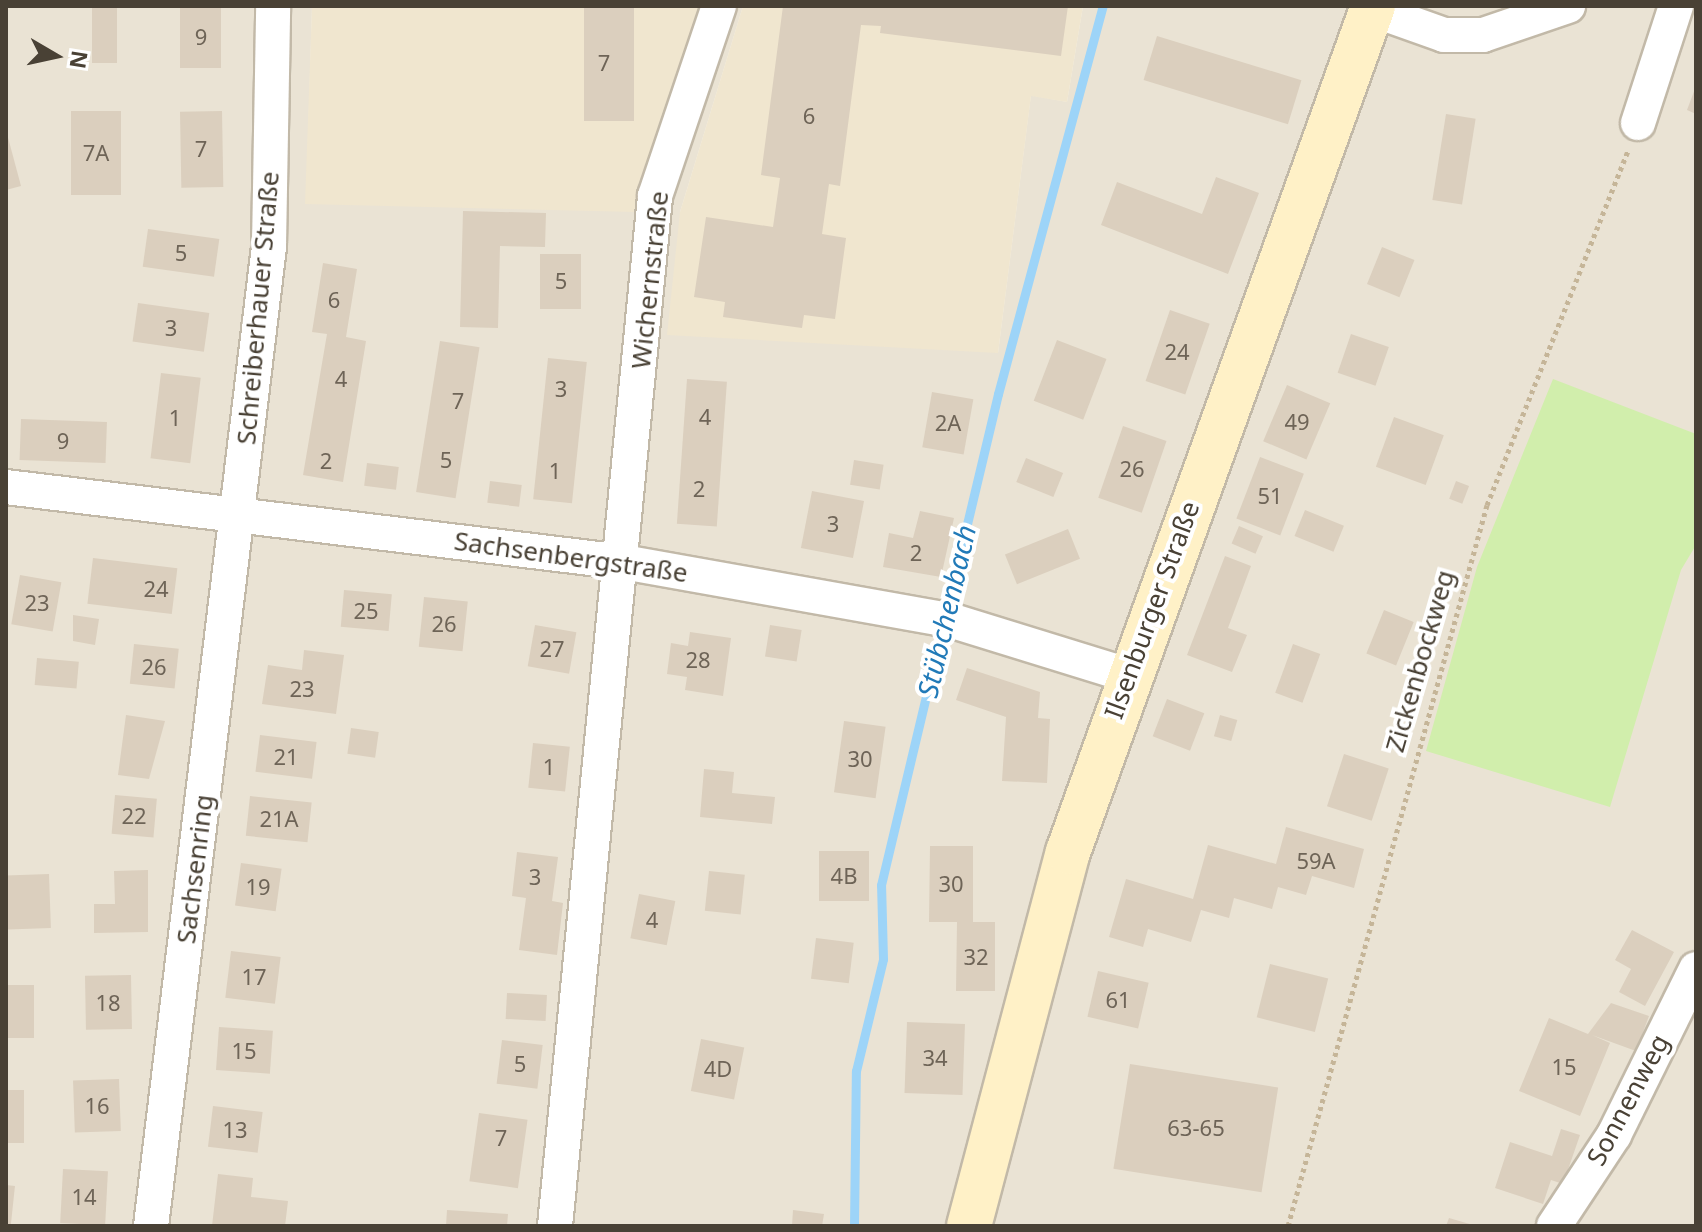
<!DOCTYPE html>
<meta charset="utf-8">
<style>
body{margin:0}
#map{position:relative;width:1702px;height:1232px;overflow:hidden;background:#f5f1e7;font-family:"Noto Sans",sans-serif}
div>[style]{position:absolute}
.residential>*{inset:0;background:#eae3d4}
.education>*{inset:0;background:#f0e6cf}
.green>*{inset:0;background:#d1eeac}
.stream>*{height:9px;margin:-4.5px;padding:0 4.5px;transform-origin:4.5px;border-radius:4.5px;background:#9dd4f8}
.building>*{inset:0;background:#dbcfbe;transform-origin:0 0}
.path>*{height:5px;margin-top:-2.5px;transform-origin:0;background:repeating-linear-gradient(90deg,#c5b598 0 4px,transparent 0 8px)}
.roads{filter:drop-shadow(2px 0 #c2b9a8) drop-shadow(-2px 0 #c2b9a8) drop-shadow(0 2px #c2b9a8) drop-shadow(0 -2px #c2b9a8)}
.street>*{height:34px;margin:-17px;padding:0 17px;transform-origin:17px;border-radius:17px;background:#fff}
.secondary>*{height:44px;margin:-22px;padding:0 22px;transform-origin:22px;border-radius:22px;background:#fff1c7}
span{translate:-50% -50%;white-space:nowrap;text-align:center;line-height:1.15;-webkit-text-stroke:8px #fff;paint-order:stroke}
.number-label{font-size:22px;color:#6e6457}
.number-label span{-webkit-text-stroke-width:0}
.street-label{font-size:26px;color:#494135}
.water-label{font-size:28px;color:#217ab8;font-style:italic}
.frame{position:absolute;inset:0;border:8px solid #494135;pointer-events:none}
.north{position:absolute;left:16px;top:16px;width:80px;height:80px;-webkit-text-stroke:6px #fff;paint-order:stroke;rotate:99deg;font-size:22px;font-weight:700;line-height:32px;text-align:center;color:#494135}
.north::after{content:'';display:block;margin:auto;width:28px;height:36px;background:#494135;clip-path:polygon(50% 0,100% 100%,50% 72%,0 100%)}
</style>
<div id="map">
<div class="residential">
<i style="clip-path:polygon(6px 6px,312px 6px,306px 204px,707px 6px,743px 6px,680px 212px,998px 353px,1031px 95px,1067px 102px,1083px 6px,1696px 6px,1696px 1226px,6px 1226px)"></i>
</div>
<div class="education">
<i style="clip-path:polygon(312px 6px,707px 6px,637px 212px,305px 204px)"></i>
<i style="clip-path:polygon(743px 6px,1083px 6px,1067px 102px,1031px 96px,998px 353px,667px 335px,680px 212px)"></i>
</div>
<div class="green">
<i style="clip-path:polygon(1553px 379px,1696px 434px,1696px 545px,1681px 570px,1610px 807px,1426px 751px,1477px 567px)"></i>
</div>
<div class="stream">
<i style="left:854px;top:1226px;width:155px;rotate:-89.3deg"></i>
<i style="left:856px;top:1071px;width:115px;rotate:-76.4deg"></i>
<i style="left:883px;top:959px;width:74px;rotate:-91.5deg"></i>
<i style="left:881px;top:885px;width:505px;rotate:-76.6deg"></i>
<i style="left:998px;top:394px;width:402px;rotate:-74.9deg"></i>
</div>
<div class="building">
<i style="left:92px;top:6px;width:25px;height:57px"></i>
<i style="left:180px;top:6px;width:41px;height:62px"></i>
<i style="left:584px;top:6px;width:50px;height:115px"></i>
<i style="clip-path:polygon(783px 6px,1068px 6px,1061px 56px,880px 33px,881px 26px,861px 25px,840px 186px,829px 184px,822px 234px,846px 238px,835px 319px,804px 315px,802px 328px,723px 317px,725px 302px,694px 297px,706px 217px,773px 227px,780px 178px,761px 175px)"></i>
<i style="left:1157px;top:36px;width:151px;height:46px;rotate:17deg"></i>
<i style="clip-path:polygon(1696px 86px,1696px 114px,1687px 110px)"></i>
<i style="left:71px;top:111px;width:50px;height:84px"></i>
<i style="left:222px;top:111px;width:76px;height:42px;rotate:89deg"></i>
<i style="left:1446px;top:114px;width:30px;height:87px;rotate:9deg"></i>
<i style="clip-path:polygon(6px 130px,21px 186px,6px 190px)"></i>
<i style="clip-path:polygon(1216px 177px,1259px 193px,1228px 274px,1101px 225px,1117px 182px,1202px 214px)"></i>
<i style="clip-path:polygon(463px 211px,546px 213px,545px 247px,500px 246px,498px 328px,460px 327px)"></i>
<i style="left:148px;top:229px;width:72px;height:38px;rotate:8deg"></i>
<i style="left:1382px;top:247px;width:35px;height:40px;rotate:22deg"></i>
<i style="left:540px;top:254px;width:41px;height:55px"></i>
<i style="clip-path:polygon(323px 263px,357px 269px,346px 337px,366px 341px,343px 482px,303px 475px,327px 334px,312px 332px)"></i>
<i style="left:138px;top:303px;width:72px;height:39px;rotate:8deg"></i>
<i style="left:1170px;top:310px;width:42px;height:75px;rotate:19deg"></i>
<i style="left:1351px;top:334px;width:40px;height:41px;rotate:19deg"></i>
<i style="left:1057px;top:340px;width:53px;height:65px;rotate:21deg"></i>
<i style="left:440px;top:341px;width:40px;height:153px;rotate:9deg"></i>
<i style="left:548px;top:358px;width:39px;height:142px;rotate:6deg"></i>
<i style="left:161px;top:373px;width:40px;height:86px;rotate:7deg"></i>
<i style="left:687px;top:379px;width:40px;height:145px;rotate:4deg"></i>
<i style="left:1287px;top:385px;width:47px;height:61px;rotate:23deg"></i>
<i style="left:932px;top:392px;width:42px;height:56px;rotate:10deg"></i>
<i style="left:1394px;top:417px;width:53px;height:53px;rotate:20deg"></i>
<i style="left:21px;top:419px;width:86px;height:41px;rotate:2deg"></i>
<i style="left:1123px;top:426px;width:46px;height:76px;rotate:19deg"></i>
<i style="left:1260px;top:457px;width:47px;height:66px;rotate:21deg"></i>
<i style="left:1026px;top:458px;width:40px;height:26px;rotate:22deg"></i>
<i style="left:854px;top:460px;width:30px;height:25px;rotate:9deg"></i>
<i style="left:367px;top:463px;width:32px;height:23px;rotate:7deg"></i>
<i style="left:490px;top:481px;width:32px;height:22px;rotate:7deg"></i>
<i style="left:1456px;top:481px;width:14px;height:19px;rotate:21deg"></i>
<i style="left:812px;top:491px;width:53px;height:58px;rotate:11deg"></i>
<i style="left:1305px;top:510px;width:42px;height:28px;rotate:22deg"></i>
<i style="clip-path:polygon(920px 511px,954px 518px,941px 577px,883px 567px,889px 533px,913px 538px)"></i>
<i style="left:1239px;top:526px;width:26px;height:19px;rotate:23deg"></i>
<i style="left:1068px;top:529px;width:32px;height:68px;rotate:68deg"></i>
<i style="clip-path:polygon(1225px 556px,1251px 566px,1228px 628px,1247px 635px,1232px 672px,1187px 655px)"></i>
<i style="left:93px;top:558px;width:85px;height:46px;rotate:7deg"></i>
<i style="left:20px;top:575px;width:42px;height:50px;rotate:10deg"></i>
<i style="left:344px;top:590px;width:48px;height:37px;rotate:5deg"></i>
<i style="left:424px;top:597px;width:44px;height:50px;rotate:6deg"></i>
<i style="left:1384px;top:610px;width:32px;height:47px;rotate:22deg"></i>
<i style="clip-path:polygon(73px 615px,99px 619px,95px 645px,73px 641px)"></i>
<i style="left:535px;top:625px;width:42px;height:42px;rotate:10deg"></i>
<i style="left:770px;top:625px;width:32px;height:32px;rotate:9deg"></i>
<i style="clip-path:polygon(690px 632px,731px 638px,723px 696px,685px 690px,687px 677px,667px 674px,671px 643px,688px 646px)"></i>
<i style="left:134px;top:644px;width:45px;height:40px;rotate:6deg"></i>
<i style="left:1293px;top:644px;width:29px;height:52px;rotate:20deg"></i>
<i style="clip-path:polygon(304px 650px,344px 655px,336px 714px,262px 704px,268px 665px,302px 670px)"></i>
<i style="left:37px;top:658px;width:42px;height:27px;rotate:5deg"></i>
<i style="clip-path:polygon(967px 668px,1040px 692px,1038px 718px,1050px 719px,1047px 783px,1002px 781px,1006px 717px,956px 700px)"></i>
<i style="left:1167px;top:699px;width:40px;height:40px;rotate:21deg"></i>
<i style="clip-path:polygon(126px 715px,165px 721px,149px 779px,118px 775px)"></i>
<i style="left:1220px;top:715px;width:18px;height:22px;rotate:16deg"></i>
<i style="left:844px;top:721px;width:42px;height:72px;rotate:8deg"></i>
<i style="left:351px;top:728px;width:28px;height:26px;rotate:8deg"></i>
<i style="left:260px;top:735px;width:57px;height:37px;rotate:7deg"></i>
<i style="left:533px;top:743px;width:37px;height:45px;rotate:6deg"></i>
<i style="left:1344px;top:754px;width:47px;height:55px;rotate:18deg"></i>
<i style="clip-path:polygon(704px 769px,734px 772px,732px 793px,775px 797px,772px 824px,700px 817px)"></i>
<i style="left:115px;top:795px;width:42px;height:39px;rotate:5deg"></i>
<i style="left:250px;top:796px;width:62px;height:40px;rotate:6deg"></i>
<i style="clip-path:polygon(1286px 827px,1364px 849px,1354px 888px,1312px 876px,1306px 895px,1278px 887px,1272px 909px,1234px 898px,1229px 918px,1201px 910px,1191px 942px,1148px 929px,1143px 947px,1109px 937px,1126px 879px,1193px 899px,1208px 845px,1276px 864px)"></i>
<i style="clip-path:polygon(930px 846px,973px 846px,973px 922px,995px 922px,995px 991px,956px 991px,957px 922px,929px 922px)"></i>
<i style="left:819px;top:851px;width:50px;height:50px"></i>
<i style="clip-path:polygon(517px 852px,558px 857px,552px 901px,563px 903px,557px 955px,519px 950px,526px 898px,512px 896px)"></i>
<i style="left:241px;top:863px;width:41px;height:43px;rotate:8deg"></i>
<i style="clip-path:polygon(148px 870px,148px 932px,94px 933px,94px 904px,115px 904px,114px 871px)"></i>
<i style="left:709px;top:871px;width:36px;height:40px;rotate:6deg"></i>
<i style="left:49px;top:874px;width:54px;height:43px;rotate:88deg"></i>
<i style="left:639px;top:894px;width:37px;height:45px;rotate:11deg"></i>
<i style="clip-path:polygon(1632px 930px,1674px 952px,1645px 1006px,1619px 992px,1631px 969px,1615px 960px)"></i>
<i style="left:816px;top:938px;width:38px;height:41px;rotate:7deg"></i>
<i style="left:231px;top:951px;width:50px;height:47px;rotate:7deg"></i>
<i style="left:1270px;top:964px;width:60px;height:55px;rotate:14deg"></i>
<i style="left:1098px;top:971px;width:52px;height:47px;rotate:13deg"></i>
<i style="left:131px;top:975px;width:54px;height:46px;rotate:89deg"></i>
<i style="left:34px;top:985px;width:53px;height:28px;rotate:90deg"></i>
<i style="left:507px;top:993px;width:40px;height:26px;rotate:3deg"></i>
<i style="clip-path:polygon(1611px 1003px,1649px 1016px,1636px 1051px,1592px 1035px,1610px 1043px,1580px 1116px,1519px 1091px,1549px 1018px,1588px 1034px)"></i>
<i style="left:907px;top:1022px;width:58px;height:71px;rotate:2deg"></i>
<i style="left:219px;top:1027px;width:54px;height:43px;rotate:4deg"></i>
<i style="left:701px;top:1039px;width:44px;height:53px;rotate:11deg"></i>
<i style="left:502px;top:1040px;width:41px;height:44px;rotate:7deg"></i>
<i style="left:1130px;top:1064px;width:150px;height:106px;rotate:9deg"></i>
<i style="left:119px;top:1079px;width:52px;height:46px;rotate:88deg"></i>
<i style="left:6px;top:1090px;width:18px;height:53px"></i>
<i style="left:213px;top:1106px;width:50px;height:41px;rotate:7deg"></i>
<i style="left:479px;top:1113px;width:49px;height:69px;rotate:8deg"></i>
<i style="clip-path:polygon(1561px 1129px,1580px 1135px,1563px 1184px,1551px 1180px,1543px 1204px,1495px 1188px,1510px 1142px,1552px 1156px)"></i>
<i style="left:63px;top:1169px;width:45px;height:54px;rotate:3deg"></i>
<i style="clip-path:polygon(218px 1174px,253px 1178px,251px 1197px,288px 1201px,285px 1226px,212px 1226px)"></i>
<i style="left:6px;top:1185px;width:9px;height:41px;rotate:6deg"></i>
<i style="clip-path:polygon(447px 1210px,508px 1214px,507px 1226px,446px 1226px)"></i>
<i style="clip-path:polygon(793px 1210px,824px 1214px,822px 1226px,792px 1226px)"></i>
<i style="clip-path:polygon(1449px 1218px,1473px 1225px,1473px 1226px,1446px 1226px)"></i>
</div>
<div class="path">
<i style="left:1288px;top:1226px;width:748px;rotate:-74.57deg"></i>
<i style="left:1487px;top:505px;width:381px;rotate:-68.3deg"></i>
</div>
<div class="roads">
<div class="street">
<i style="left:1371px;top:9px;width:77px;rotate:19.6deg"></i>
<i style="left:1444px;top:35px;width:39px"></i>
<i style="left:1483px;top:35px;width:90px;rotate:-18.8deg"></i>
<i style="left:1638px;top:123px;width:123px;rotate:-72deg"></i>
<i style="left:6px;top:487px;width:622px;rotate:6.93deg"></i>
<i style="left:623px;top:562px;width:335px;rotate:10.1deg"></i>
<i style="left:953px;top:621px;width:182px;rotate:17.2deg"></i>
<i style="left:151px;top:1226px;width:987px;rotate:-83.13deg"></i>
<i style="left:269px;top:246px;width:240px;rotate:-89deg"></i>
<i style="left:555px;top:1226px;width:1035px;rotate:-84.45deg"></i>
<i style="left:655px;top:196px;width:200px;rotate:-71.4deg"></i>
<i style="left:1554px;top:1226px;width:109px;rotate:-56.6deg"></i>
<i style="left:1614px;top:1135px;width:185px;rotate:-63.7deg"></i>
</div>
<div class="secondary">
<i style="left:969px;top:1226px;width:387px;rotate:-75.2deg"></i>
<i style="left:1068px;top:852px;width:899px;rotate:-70.17deg"></i>
</div>
</div>
<div class="number-label">
<span style="left:201px;top:37px">9</span>
<span style="left:604px;top:63px">7</span>
<span style="left:809px;top:116px">6</span>
<span style="left:201px;top:149px">7</span>
<span style="left:96px;top:153px">7A</span>
<span style="left:181px;top:253px">5</span>
<span style="left:561px;top:281px">5</span>
<span style="left:334px;top:300px">6</span>
<span style="left:171px;top:328px">3</span>
<span style="left:1177px;top:352px">24</span>
<span style="left:341px;top:379px">4</span>
<span style="left:561px;top:389px">3</span>
<span style="left:458px;top:401px">7</span>
<span style="left:705px;top:417px">4</span>
<span style="left:175px;top:418px">1</span>
<span style="left:1297px;top:422px">49</span>
<span style="left:948px;top:423px">2A</span>
<span style="left:63px;top:441px">9</span>
<span style="left:446px;top:460px">5</span>
<span style="left:326px;top:461px">2</span>
<span style="left:1132px;top:469px">26</span>
<span style="left:555px;top:471px">1</span>
<span style="left:699px;top:489px">2</span>
<span style="left:1270px;top:496px">51</span>
<span style="left:833px;top:524px">3</span>
<span style="left:916px;top:553px">2</span>
<span style="left:156px;top:589px">24</span>
<span style="left:37px;top:603px">23</span>
<span style="left:366px;top:611px">25</span>
<span style="left:444px;top:624px">26</span>
<span style="left:552px;top:649px">27</span>
<span style="left:698px;top:660px">28</span>
<span style="left:154px;top:667px">26</span>
<span style="left:302px;top:689px">23</span>
<span style="left:286px;top:757px">21</span>
<span style="left:860px;top:759px">30</span>
<span style="left:549px;top:767px">1</span>
<span style="left:134px;top:816px">22</span>
<span style="left:279px;top:819px">21A</span>
<span style="left:1316px;top:861px">59A</span>
<span style="left:844px;top:876px">4B</span>
<span style="left:535px;top:877px">3</span>
<span style="left:951px;top:884px">30</span>
<span style="left:258px;top:887px">19</span>
<span style="left:652px;top:920px">4</span>
<span style="left:976px;top:957px">32</span>
<span style="left:254px;top:977px">17</span>
<span style="left:1118px;top:1000px">61</span>
<span style="left:108px;top:1003px">18</span>
<span style="left:244px;top:1051px">15</span>
<span style="left:935px;top:1058px">34</span>
<span style="left:520px;top:1064px">5</span>
<span style="left:1564px;top:1067px">15</span>
<span style="left:718px;top:1069px">4D</span>
<span style="left:97px;top:1106px">16</span>
<span style="left:1196px;top:1128px">63-65</span>
<span style="left:235px;top:1130px">13</span>
<span style="left:501px;top:1138px">7</span>
<span style="left:84px;top:1197px">14</span>
</div>
<div class="street-label">
<span style="left:650px;top:280px;rotate:-84deg">Wichernstraße</span>
<span style="left:258px;top:308px;rotate:-85deg">Schreiberhauer Straße</span>
<span style="left:571px;top:557px;rotate:8deg">Sachsenbergstraße</span>
<span style="left:1152px;top:610px;rotate:-70deg">Ilsenburger Straße</span>
<span style="left:1420px;top:661px;rotate:-74deg">Zickenbockweg</span>
<span style="left:195px;top:869px;rotate:-83deg">Sachsenring</span>
<span style="left:1628px;top:1100px;rotate:-62deg">Sonnenweg</span>
</div>
<div class="water-label">
<span style="left:946px;top:611px;rotate:-77deg">Stübchenbach</span>
</div>
<div class="frame"></div>
<div class="north">N</div>
</div>
